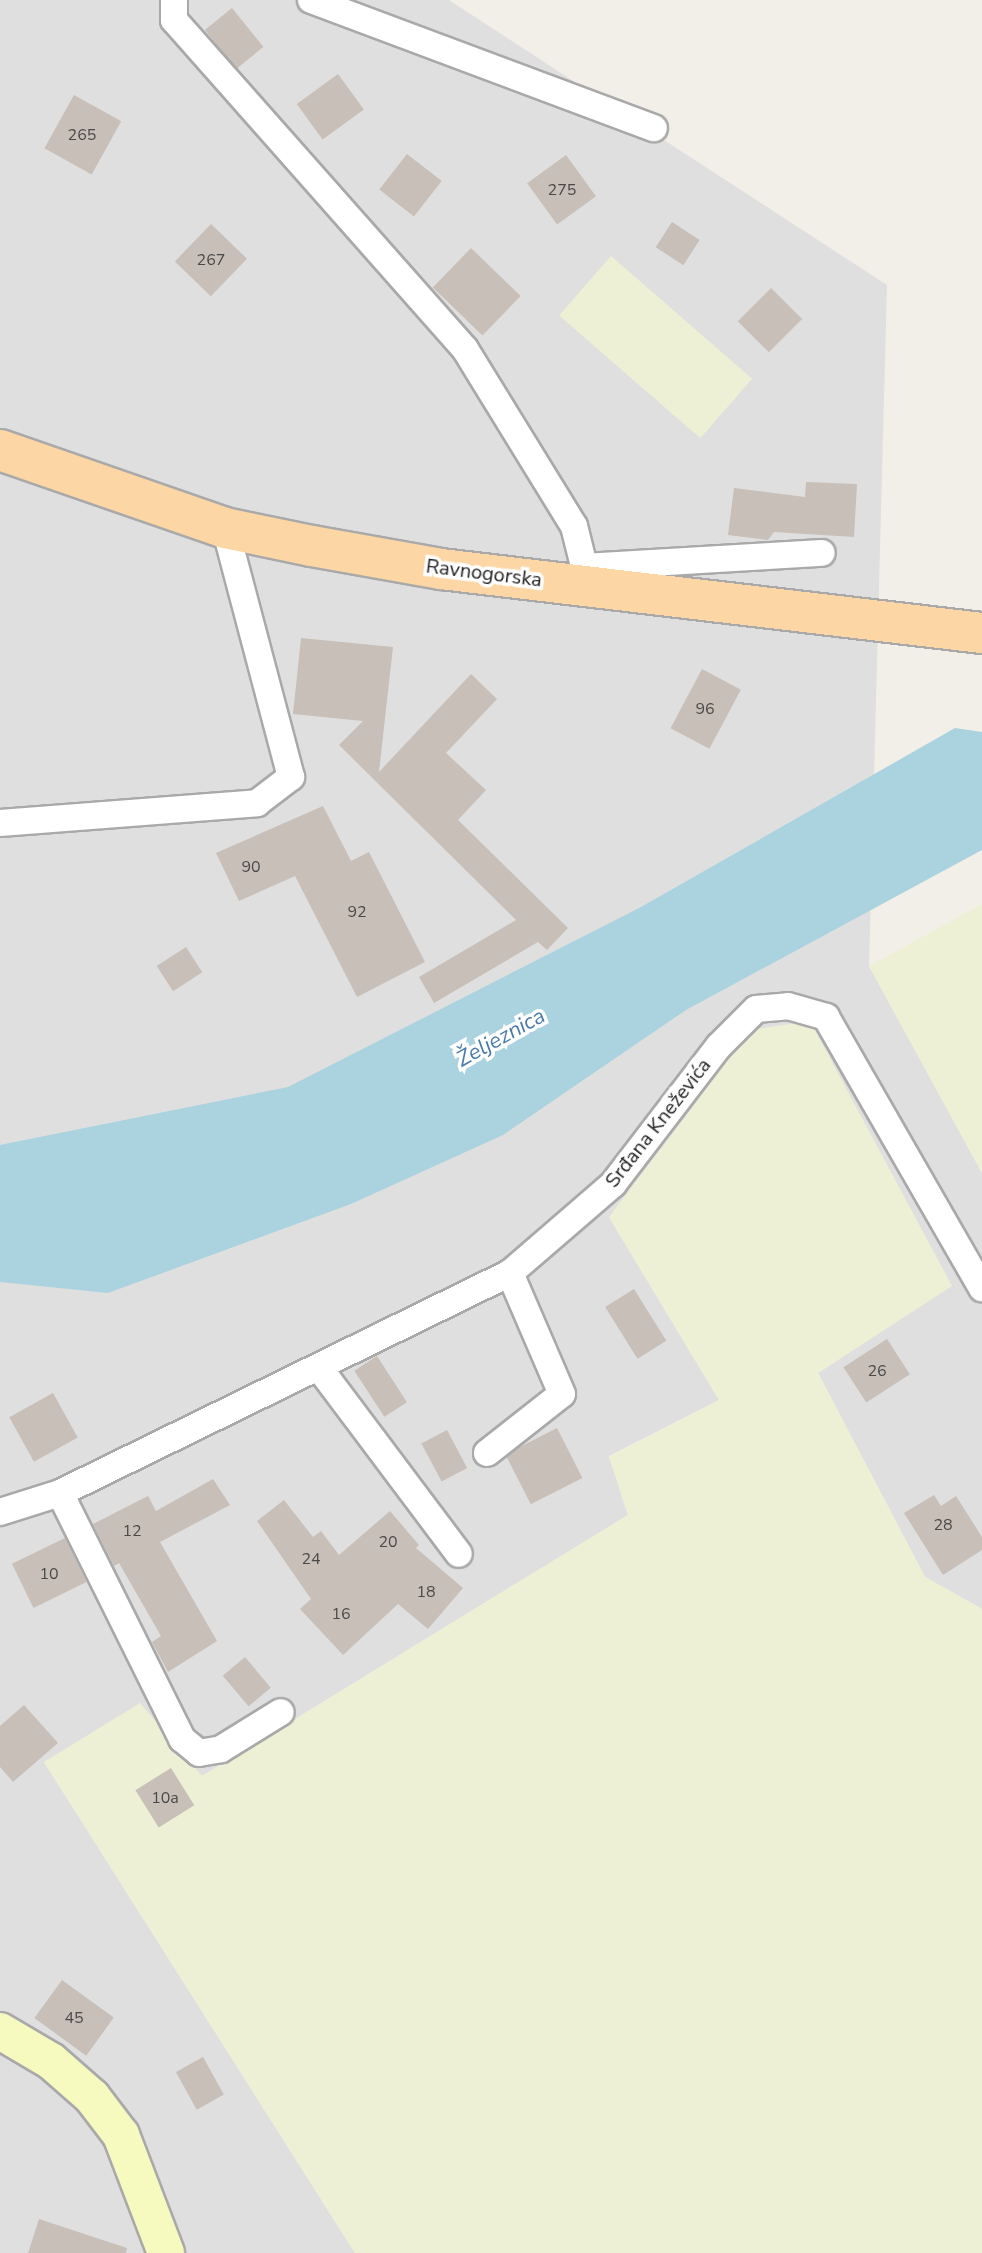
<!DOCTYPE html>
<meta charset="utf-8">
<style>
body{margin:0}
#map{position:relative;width:982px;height:2253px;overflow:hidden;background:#f2efe9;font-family:"Nunito Sans",sans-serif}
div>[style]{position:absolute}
.residential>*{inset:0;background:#e0dfdf}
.farmland>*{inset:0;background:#eef0d5;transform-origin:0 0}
.water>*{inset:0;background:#aad3df}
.building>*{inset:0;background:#c7bfb8;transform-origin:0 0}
.roads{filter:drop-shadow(2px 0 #a9a9a9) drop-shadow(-2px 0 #a9a9a9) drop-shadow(0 2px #a9a9a9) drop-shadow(0 -2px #a9a9a9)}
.street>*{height:26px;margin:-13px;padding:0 13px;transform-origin:13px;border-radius:13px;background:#fff}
.secondary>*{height:36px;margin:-18px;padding:0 18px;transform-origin:18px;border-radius:18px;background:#f7fabf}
.primary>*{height:40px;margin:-20px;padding:0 20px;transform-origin:20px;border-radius:20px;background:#fcd6a4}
span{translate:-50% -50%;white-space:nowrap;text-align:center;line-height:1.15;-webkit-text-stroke:7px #fff;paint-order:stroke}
.number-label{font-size:16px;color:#4b4948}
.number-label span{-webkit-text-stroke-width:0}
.street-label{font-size:20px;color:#222}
.water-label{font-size:22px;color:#4a7aab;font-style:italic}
</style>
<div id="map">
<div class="residential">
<i style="clip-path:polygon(0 0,449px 0,887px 285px,869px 966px,982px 1173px,982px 1609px,925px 1577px,818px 1373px,952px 1285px,609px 1217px,719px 1400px,609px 1456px,628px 1515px,202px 1776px,44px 1762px,355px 2253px,0 2253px)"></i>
</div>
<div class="farmland">
<i style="left:611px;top:256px;width:187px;height:79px;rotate:41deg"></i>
<i style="clip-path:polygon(982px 904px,982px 1173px,869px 966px)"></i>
<i style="clip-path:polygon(810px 1021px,952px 1286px,818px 1373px,925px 1577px,982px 1609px,982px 2253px,355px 2253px,44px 1762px,140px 1703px,202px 1776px,628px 1515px,609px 1457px,719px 1400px,609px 1217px,751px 1030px)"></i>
</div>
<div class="water">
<i style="clip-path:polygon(955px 728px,982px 732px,982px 850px,686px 1010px,503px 1135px,351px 1204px,108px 1293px,0 1282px,0 1145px,288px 1087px,641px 907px)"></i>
</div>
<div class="building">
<i style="left:232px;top:8px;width:50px;height:35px;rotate:51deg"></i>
<i style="left:338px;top:74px;width:44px;height:51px;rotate:54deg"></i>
<i style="left:74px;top:95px;width:54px;height:61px;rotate:29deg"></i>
<i style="left:407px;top:154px;width:44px;height:45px;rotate:38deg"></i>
<i style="left:566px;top:155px;width:51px;height:48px;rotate:54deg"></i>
<i style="left:672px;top:222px;width:33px;height:30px;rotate:33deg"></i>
<i style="left:211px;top:224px;width:50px;height:52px;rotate:44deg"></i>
<i style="left:471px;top:248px;width:69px;height:55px;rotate:44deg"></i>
<i style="left:771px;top:288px;width:44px;height:47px;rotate:45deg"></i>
<i style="clip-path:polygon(806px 482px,857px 484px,854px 537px,774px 532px,768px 540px,728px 535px,734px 488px,805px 497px)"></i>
<i style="clip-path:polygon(301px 638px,393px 647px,379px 772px,471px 674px,497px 699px,446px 753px,486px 790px,458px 820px,568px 928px,547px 950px,538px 942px,434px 1003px,419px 977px,516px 920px,339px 745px,363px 721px,293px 714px)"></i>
<i style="left:702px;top:669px;width:44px;height:67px;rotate:28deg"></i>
<i style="clip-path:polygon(323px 806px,351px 861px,369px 852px,425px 962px,357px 997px,295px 876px,239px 901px,216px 853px)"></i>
<i style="left:186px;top:947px;width:30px;height:35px;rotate:57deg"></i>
<i style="left:634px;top:1289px;width:61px;height:34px;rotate:58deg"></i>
<i style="left:887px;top:1339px;width:42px;height:52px;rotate:57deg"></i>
<i style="left:377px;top:1356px;width:55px;height:27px;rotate:57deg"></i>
<i style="left:53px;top:1393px;width:51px;height:50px;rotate:61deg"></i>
<i style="left:557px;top:1428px;width:56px;height:58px;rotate:63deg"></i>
<i style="left:447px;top:1430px;width:43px;height:29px;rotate:62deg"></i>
<i style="clip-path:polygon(213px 1479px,230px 1505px,160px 1542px,217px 1641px,168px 1672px,152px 1642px,161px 1636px,119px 1563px,114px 1566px,93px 1524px,148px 1496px,156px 1511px)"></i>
<i style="clip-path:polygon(934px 1495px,941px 1506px,956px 1496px,982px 1537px,982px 1550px,943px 1575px,904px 1513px)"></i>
<i style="clip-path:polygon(284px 1500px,313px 1537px,321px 1531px,339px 1555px,390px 1511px,419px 1545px,416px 1548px,463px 1588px,428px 1629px,398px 1604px,343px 1655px,300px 1609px,311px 1599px,257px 1521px)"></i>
<i style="left:65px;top:1538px;width:49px;height:59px;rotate:64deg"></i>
<i style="left:245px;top:1657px;width:40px;height:29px;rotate:50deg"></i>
<i style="clip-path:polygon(24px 1705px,58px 1743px,13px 1782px,0 1767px,0 1726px)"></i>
<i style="left:171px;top:1768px;width:44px;height:42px;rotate:58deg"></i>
<i style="left:62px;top:1980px;width:64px;height:47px;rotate:36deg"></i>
<i style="left:203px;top:2057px;width:43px;height:31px;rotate:61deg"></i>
<i style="clip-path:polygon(39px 2219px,127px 2248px,126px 2253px,28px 2253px)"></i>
</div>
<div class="roads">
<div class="street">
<i style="left:174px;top:0;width:20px;rotate:90deg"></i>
<i style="left:174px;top:20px;width:439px;rotate:48.5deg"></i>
<i style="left:465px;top:349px;width:208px;rotate:58.4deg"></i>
<i style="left:574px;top:526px;width:62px;rotate:76deg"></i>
<i style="left:311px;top:0;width:366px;rotate:20.5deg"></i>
<i style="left:584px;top:567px;width:238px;rotate:-3.4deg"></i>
<i style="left:0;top:823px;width:258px;rotate:-4.4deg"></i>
<i style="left:257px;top:803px;width:43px;rotate:-37.4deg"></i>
<i style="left:291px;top:777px;width:258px;rotate:-104.8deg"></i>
<i style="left:320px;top:1369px;width:231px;rotate:53.1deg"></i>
<i style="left:487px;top:1453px;width:95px;rotate:-38.2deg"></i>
<i style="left:562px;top:1394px;width:132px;rotate:-113.3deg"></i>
<i style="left:60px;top:1493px;width:275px;rotate:63.6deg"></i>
<i style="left:182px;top:1739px;width:22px;rotate:39deg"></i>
<i style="left:199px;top:1753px;width:22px;rotate:-10deg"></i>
<i style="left:221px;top:1749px;width:70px;rotate:-31.7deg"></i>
<i style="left:0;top:1512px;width:63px;rotate:-17.6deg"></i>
<i style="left:60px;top:1493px;width:501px;rotate:-26.05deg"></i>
<i style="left:510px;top:1273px;width:136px;rotate:-40.8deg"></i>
<i style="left:613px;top:1184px;width:174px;rotate:-52.5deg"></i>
<i style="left:719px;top:1046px;width:52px;rotate:-45deg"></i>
<i style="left:756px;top:1009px;width:32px;rotate:-5deg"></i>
<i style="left:788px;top:1006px;width:40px;rotate:16deg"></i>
<i style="left:826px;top:1017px;width:313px;rotate:60.1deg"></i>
</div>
<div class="secondary">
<i style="left:0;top:2031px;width:59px;rotate:30.5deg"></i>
<i style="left:51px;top:2061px;width:55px;rotate:41.3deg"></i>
<i style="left:92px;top:2097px;width:48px;rotate:52.7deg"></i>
<i style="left:121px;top:2135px;width:126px;rotate:69.1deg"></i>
</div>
<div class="primary">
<i style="left:0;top:450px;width:238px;rotate:19.1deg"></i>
<i style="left:225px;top:528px;width:89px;rotate:11.7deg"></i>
<i style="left:312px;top:546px;width:131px;rotate:10.1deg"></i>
<i style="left:441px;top:569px;width:545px;rotate:6.75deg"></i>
</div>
</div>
<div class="number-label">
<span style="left:82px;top:135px">265</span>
<span style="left:562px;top:190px">275</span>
<span style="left:211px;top:260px">267</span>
<span style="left:705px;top:709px">96</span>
<span style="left:251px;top:867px">90</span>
<span style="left:357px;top:912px">92</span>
<span style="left:877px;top:1371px">26</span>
<span style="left:943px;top:1525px">28</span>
<span style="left:132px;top:1531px">12</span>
<span style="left:388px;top:1542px">20</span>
<span style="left:311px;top:1559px">24</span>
<span style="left:49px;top:1574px">10</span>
<span style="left:426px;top:1592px">18</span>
<span style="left:341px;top:1614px">16</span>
<span style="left:165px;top:1798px">10a</span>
<span style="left:74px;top:2018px">45</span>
</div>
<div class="street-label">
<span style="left:484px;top:573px;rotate:7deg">Ravnogorska</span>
<span style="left:658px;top:1123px;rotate:-52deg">Srđana Kneževića</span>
</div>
<div class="water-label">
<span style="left:501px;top:1038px;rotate:-29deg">Željeznica</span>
</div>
</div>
